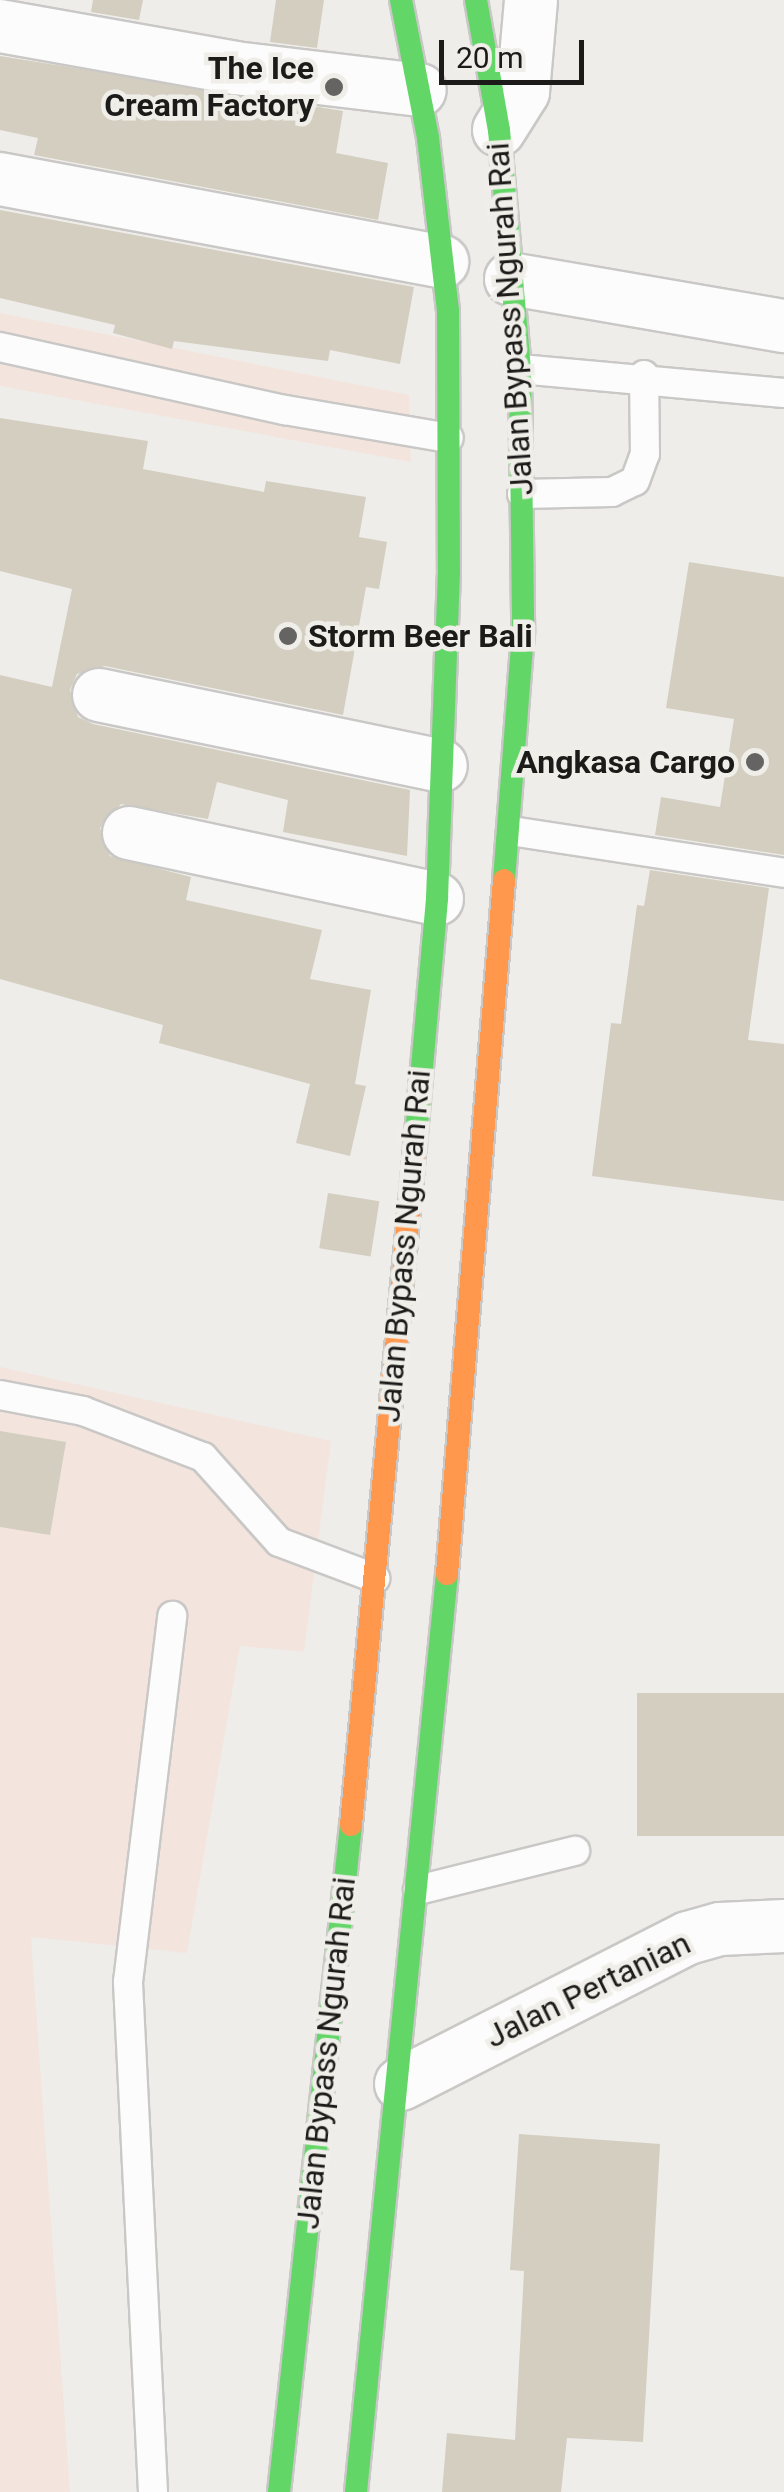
<!DOCTYPE html>
<style>
body{margin:0}
#map{position:relative;width:784px;height:2492px;overflow:hidden;background:#eeedea;font-family:Roboto,sans-serif}
div>[style]{position:absolute}
.industrial>*{inset:0;background:#f3e5de}
.building>*{inset:0;background:#d4cec0;transform-origin:0 0}
.roads{filter:drop-shadow(2px 0 #c9c8c6) drop-shadow(-2px 0 #c9c8c6) drop-shadow(0 2px #c9c8c6) drop-shadow(0 -2px #c9c8c6)}
.lane>*{height:28px;margin:-14px;padding:0 14px;transform-origin:14px;border-radius:14px;background:#fcfcfc}
.street>*{height:52px;margin:-26px;padding:0 26px;transform-origin:26px;border-radius:26px;background:#fcfcfc}
.fast>*{height:22px;margin:-11px;padding:0 11px;transform-origin:11px;border-radius:11px;background:#63d668}
.slow>*{height:22px;margin:-11px;padding:0 11px;transform-origin:11px;border-radius:11px;background:#ff974d}
.dots>*{width:28px;height:28px;translate:-50% -50%;box-sizing:border-box;border:5px solid #f0eee8;border-radius:50%}
span{translate:-50% -50%;white-space:nowrap;text-align:center;line-height:1.15;-webkit-text-stroke:9px #f0eee8;paint-order:stroke}
.poi-label{font-size:32px;color:#1c1b19;font-weight:700}
.right{translate:-100% -50%;text-align:right}
.left{translate:0 -50%;text-align:left}
.street-label{font-size:32px;color:#1c1b19}
.scale{position:absolute;left:439px;top:40px;width:145px;height:45px;box-sizing:border-box;border:5px solid #1c1b19;border-top:0;padding-left:12px;font-size:30px;line-height:35px;white-space:nowrap;color:#1c1b19;-webkit-text-stroke:8px #f0eee8;paint-order:stroke}
</style>
<div id="map">
<div class="industrial">
<i style="clip-path:polygon(0 313px,409px 395px,411px 462px,0 386px)"></i>
<i style="clip-path:polygon(0 1367px,331px 1441px,304px 1652px,240px 1646px,187px 1953px,31px 1937px,70px 2492px,0 2492px)"></i>
</div>
<div class="building">
<i style="clip-path:polygon(93px 0,143px 0,139px 20px,91px 12px)"></i>
<i style="clip-path:polygon(276px 0,324px 0,317px 48px,270px 42px)"></i>
<i style="clip-path:polygon(0 56px,343px 111px,336px 153px,388px 163px,378px 220px,34px 155px,38px 138px,0 130px)"></i>
<i style="clip-path:polygon(0 210px,414px 287px,400px 364px,330px 350px,328px 361px,174px 341px,172px 349px,113px 333px,115px 325px,0 298px)"></i>
<i style="clip-path:polygon(0 418px,148px 441px,143px 469px,264px 492px,266px 481px,366px 497px,359px 537px,387px 542px,379px 589px,366px 587px,343px 715px,105px 666px,77px 674px,70px 690px,78px 717px,93px 724px,410px 790px,407px 856px,283px 832px,288px 800px,217px 782px,208px 819px,121px 804px,100px 828px,110px 856px,191px 877px,186px 900px,322px 930px,310px 979px,371px 990px,355px 1084px,366px 1086px,350px 1156px,296px 1143px,310px 1084px,159px 1043px,163px 1025px,0 979px,0 675px,52px 687px,72px 589px,0 571px)"></i>
<i style="clip-path:polygon(689px 562px,784px 577px,784px 855px,655px 835px,661px 797px,720px 807px,734px 719px,666px 708px)"></i>
<i style="clip-path:polygon(650px 870px,769px 888px,748px 1040px,784px 1044px,784px 1201px,592px 1176px,611px 1023px,621px 1024px,637px 905px,644px 906px)"></i>
<i style="left:328px;top:1193px;width:52px;height:56px;rotate:9deg"></i>
<i style="clip-path:polygon(0 1431px,66px 1442px,50px 1535px,0 1527px)"></i>
<i style="left:784px;top:1693px;width:143px;height:147px;rotate:90deg"></i>
<i style="clip-path:polygon(519px 2134px,660px 2144px,643px 2442px,567px 2438px,561px 2492px,442px 2492px,447px 2433px,515px 2440px,524px 2271px,510px 2270px)"></i>
</div>
<div class="roads">
<div class="lane">
<i style="left:0;top:347px;width:292px;rotate:12.5deg"></i>
<i style="left:285px;top:410px;width:166px;rotate:9.7deg"></i>
<i style="left:520px;top:369px;width:265px;rotate:5.2deg"></i>
<i style="left:522px;top:494px;width:90px;rotate:-1.3deg"></i>
<i style="left:612px;top:492px;width:25px;rotate:-26deg"></i>
<i style="left:635px;top:481px;width:29px;rotate:-70deg"></i>
<i style="left:645px;top:454px;width:79px;rotate:-90.7deg"></i>
<i style="left:511px;top:831px;width:276px;rotate:8.7deg"></i>
<i style="left:0;top:1395px;width:85px;rotate:10.9deg"></i>
<i style="left:83px;top:1411px;width:129px;rotate:21deg"></i>
<i style="left:203px;top:1457px;width:114px;rotate:48.2deg"></i>
<i style="left:279px;top:1542px;width:103px;rotate:20.6deg"></i>
<i style="left:418px;top:1890px;width:162px;rotate:-14deg"></i>
<i style="left:153px;top:2492px;width:511px;rotate:-92.81deg"></i>
<i style="left:128px;top:1982px;width:369px;rotate:-83.1deg"></i>
</div>
<div class="street">
<i style="left:0;top:26px;width:239px;rotate:10.1deg"></i>
<i style="left:235px;top:68px;width:186px;rotate:6.8deg"></i>
<i style="left:499px;top:130px;width:45px;rotate:-57.7deg"></i>
<i style="left:523px;top:92px;width:92px;rotate:-85deg"></i>
<i style="left:0;top:179px;width:450px;rotate:10.6deg"></i>
<i style="left:511px;top:279px;width:277px;rotate:9.8deg"></i>
<i style="left:99px;top:695px;width:349px;rotate:11.7deg"></i>
<i style="left:129px;top:833px;width:315px;rotate:12.1deg"></i>
<i style="left:401px;top:2084px;width:322px;rotate:-27deg"></i>
<i style="left:688px;top:1938px;width:33px;rotate:-16deg"></i>
<i style="left:720px;top:1929px;width:64px;rotate:-2.7deg"></i>
</div>
<div class="fast">
<i style="left:401px;top:0;width:141px;rotate:78.9deg"></i>
<i style="left:428px;top:138px;width:174px;rotate:83.4deg"></i>
<i style="left:448px;top:311px;width:260px;rotate:89.8deg"></i>
<i style="left:449px;top:571px;width:328px;rotate:92.1deg"></i>
<i style="left:437px;top:899px;width:249px;rotate:95.1deg"></i>
<i style="left:476px;top:0;width:132px;rotate:80deg"></i>
<i style="left:499px;top:130px;width:240px;rotate:85deg"></i>
<i style="left:520px;top:369px;width:264px;rotate:89.3deg"></i>
<i style="left:523px;top:633px;width:248px;rotate:94.4deg"></i>
<i style="left:279px;top:2492px;width:671px;rotate:-83.84deg"></i>
<i style="left:356px;top:2492px;width:922px;rotate:-84.34deg"></i>
</div>
<div class="slow">
<i style="left:447px;top:1574px;width:696px;rotate:-85.3deg"></i>
<i style="left:351px;top:1825px;width:681px;rotate:-84.61deg"></i>
</div>
</div>
<div class="dots">
<i style="left:334px;top:87px;background:#666462"></i>
<i style="left:288px;top:636px;background:#666462"></i>
<i style="left:755px;top:762px;background:#666462"></i>
</div>
<div class="poi-label">
<span class="right" style="left:314px;top:87px">The Ice<br>Cream Factory</span>
<span class="left" style="left:308px;top:636px">Storm Beer Bali</span>
<span class="right" style="left:735px;top:762px">Angkasa Cargo</span>
</div>
<div class="street-label">
<span style="left:510px;top:319px;rotate:-94deg">Jalan Bypass Ngurah Rai</span>
<span style="left:404px;top:1246px;rotate:-85deg">Jalan Bypass Ngurah Rai</span>
<span style="left:588px;top:1990px;rotate:-26deg">Jalan Pertanian</span>
<span style="left:326px;top:2053px;rotate:-84deg">Jalan Bypass Ngurah Rai</span>
</div>
<div class="scale">20 m</div>
</div>
